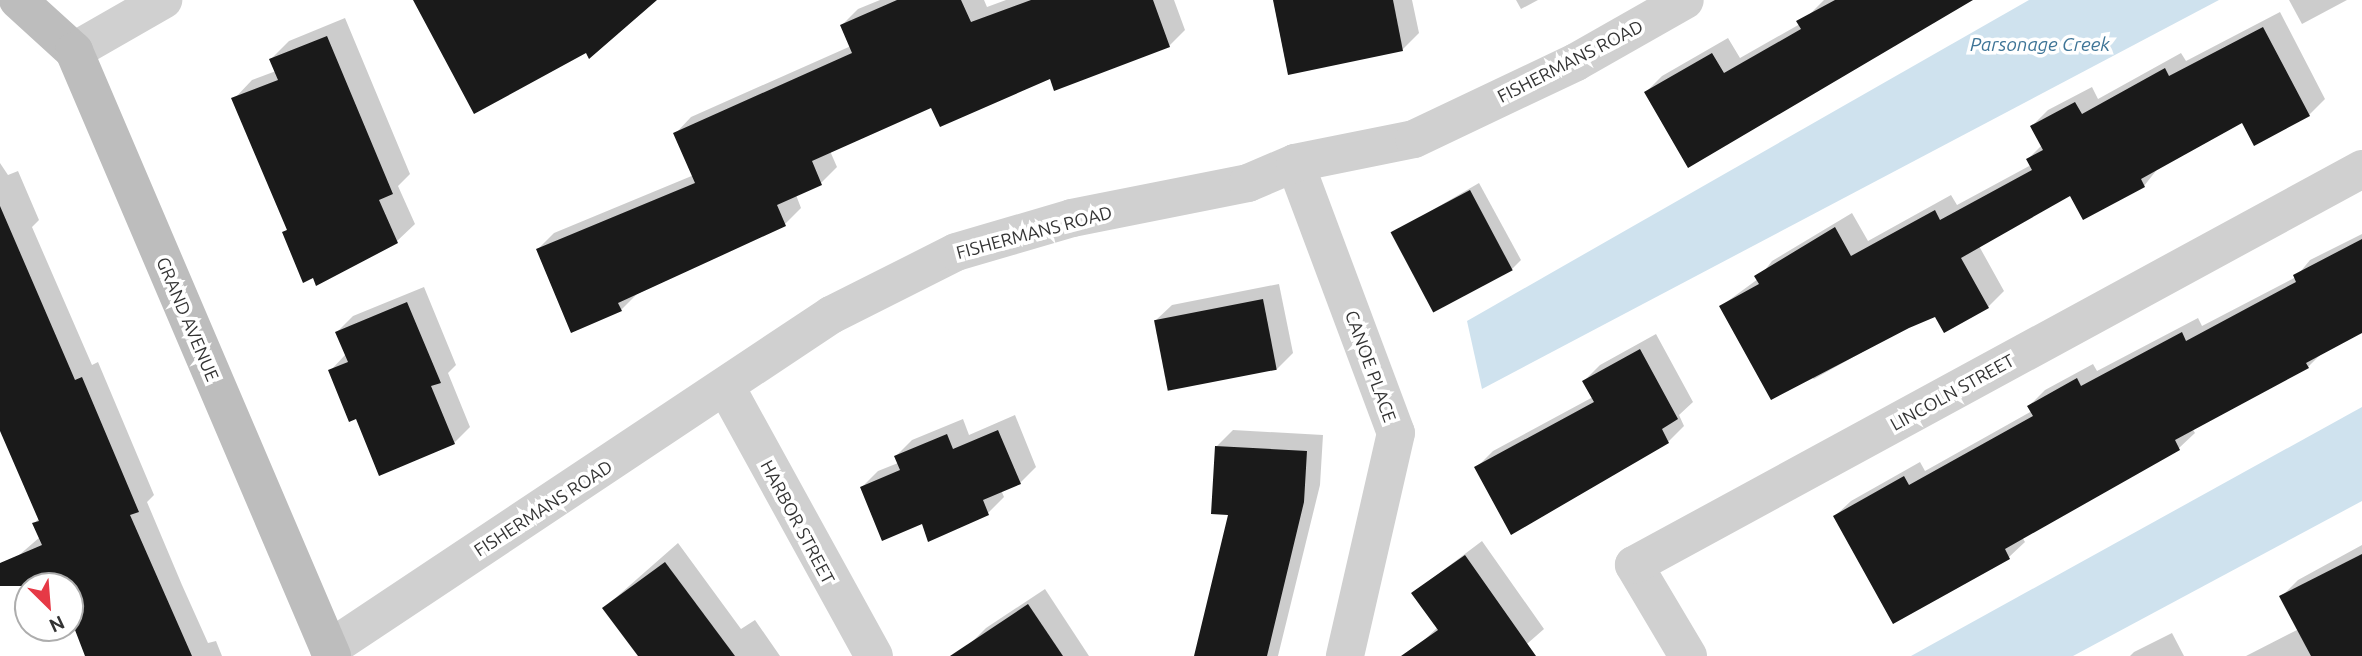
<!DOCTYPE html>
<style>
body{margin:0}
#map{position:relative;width:2362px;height:656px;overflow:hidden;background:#fff;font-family:Ubuntu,sans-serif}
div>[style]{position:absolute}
.water>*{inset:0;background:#cfe2ee}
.shadow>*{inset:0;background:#0003}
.building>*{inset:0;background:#1a1a1a;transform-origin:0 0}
.street>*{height:38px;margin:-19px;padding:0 19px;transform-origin:19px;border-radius:19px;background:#d0d0d0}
.secondary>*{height:38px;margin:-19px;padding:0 19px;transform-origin:19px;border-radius:19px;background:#bdbdbd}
span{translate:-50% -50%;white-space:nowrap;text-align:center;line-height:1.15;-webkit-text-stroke:7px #fff;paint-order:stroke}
.street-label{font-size:18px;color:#333}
.water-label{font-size:19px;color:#3f7597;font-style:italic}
.north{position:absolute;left:14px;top:572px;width:70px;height:70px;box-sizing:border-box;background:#fff;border:2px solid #adadad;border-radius:50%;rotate:155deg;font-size:19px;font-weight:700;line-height:28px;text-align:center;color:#333}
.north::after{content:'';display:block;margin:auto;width:24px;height:32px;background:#e63946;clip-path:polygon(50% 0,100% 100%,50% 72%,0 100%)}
</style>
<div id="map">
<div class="water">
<i style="clip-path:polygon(2029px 0,2219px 0,1482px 389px,1467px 321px)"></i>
<i style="clip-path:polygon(2362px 407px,2362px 501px,2073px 656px,1911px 656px)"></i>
</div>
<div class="shadow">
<i style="clip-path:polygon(880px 0,984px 0,987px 7px,1006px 0,1174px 0,1185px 30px,1169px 46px,932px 106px,830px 151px,837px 167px,821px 183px,796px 195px,801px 208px,785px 224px,637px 294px,621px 310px,538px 249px,554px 233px,694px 175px,675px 134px,691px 117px,851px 46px,842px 25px,858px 9px)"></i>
<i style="clip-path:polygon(1275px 0,1412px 0,1419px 33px,1403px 49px)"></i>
<i style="clip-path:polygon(1516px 0,1538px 0,1521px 9px)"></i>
<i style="clip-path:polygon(1824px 0,1959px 0,1689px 165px,1646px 92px,1662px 76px,1728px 38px,1740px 58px,1800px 24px)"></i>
<i style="clip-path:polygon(2289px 0,2347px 0,2302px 24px)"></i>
<i style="clip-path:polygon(2280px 12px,2325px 99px,2309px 115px,2242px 120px,2159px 167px,2144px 186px,2071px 194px,1979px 246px,2004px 291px,1988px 307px,1936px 315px,1909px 326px,1814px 379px,1721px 306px,1758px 279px,1772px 261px,1852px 213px,1868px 241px,1951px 195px,1957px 205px,2031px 165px,2028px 159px,2042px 145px,2032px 126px,2048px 110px,2092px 87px,2098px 99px,2181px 53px,2186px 61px)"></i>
<i style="clip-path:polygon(345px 18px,410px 174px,398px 186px,415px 224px,396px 242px,284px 233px,288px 228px,234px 99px,252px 80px,276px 71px,271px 59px,289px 41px)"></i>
<i style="clip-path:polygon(0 163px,8px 175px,18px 171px,39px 220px,32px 227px,92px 365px,98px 362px,154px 495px,147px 502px,182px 585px,208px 643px,216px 641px,222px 656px,87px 656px,70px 612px,70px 586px,30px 586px,18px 556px,40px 537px,34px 523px,40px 518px,0 426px)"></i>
<i style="clip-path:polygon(1479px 183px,1521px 260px,1512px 269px,1393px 233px)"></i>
<i style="clip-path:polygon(2362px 234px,2362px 331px,2324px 351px,2308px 367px,2192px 428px,2195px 433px,2179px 448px,2022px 537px,2025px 542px,2009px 557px,1894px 622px,1835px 516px,1851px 501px,1920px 462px,1925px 471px,2032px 411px,2029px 406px,2045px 390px,2093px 364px,2097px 371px,2198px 318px,2202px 326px,2296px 277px,2310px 260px)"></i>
<i style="clip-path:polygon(1279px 284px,1293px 353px,1277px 369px,1155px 321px,1172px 305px)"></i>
<i style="clip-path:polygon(424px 287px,456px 365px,448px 373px,470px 427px,454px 443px,357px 417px,330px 371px,346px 354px,337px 332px,353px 316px)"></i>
<i style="clip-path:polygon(1656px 334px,1693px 402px,1679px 415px,1684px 426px,1668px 442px,1477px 467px,1493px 451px,1593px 397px,1584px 381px,1600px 365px)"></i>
<i style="clip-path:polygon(1015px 415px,1036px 467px,1020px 483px,1001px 490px,1004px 497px,988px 513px,923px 522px,862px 487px,878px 471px,898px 463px,896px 456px,912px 440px,963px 419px,969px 435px)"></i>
<i style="clip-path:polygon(1233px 430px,1323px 435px,1320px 485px,1278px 656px,1196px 656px,1230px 513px,1217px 446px)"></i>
<i style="clip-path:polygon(1482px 541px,1544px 629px,1513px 656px,1426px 656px,1419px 645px,1438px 627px,1413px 593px)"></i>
<i style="clip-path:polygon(678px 543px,741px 629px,755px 620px,780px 656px,640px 656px,604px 608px)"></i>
<i style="clip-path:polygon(2362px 545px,2362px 656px,2246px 656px,2299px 629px,2282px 596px,2298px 580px)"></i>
<i style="clip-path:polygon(1045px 589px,1089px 656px,978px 656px,970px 644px,986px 628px)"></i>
<i style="clip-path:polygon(2172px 633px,2184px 656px,2130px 656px,2134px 652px)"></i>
</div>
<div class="building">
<i style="clip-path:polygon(413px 0,657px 0,589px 59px,586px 53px,474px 114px)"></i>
<i style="clip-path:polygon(897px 0,961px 0,971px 22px,1031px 0,1153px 0,1170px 47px,1054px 91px,1050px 79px,940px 127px,931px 108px,812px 161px,822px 185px,777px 205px,786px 226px,618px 303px,622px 311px,571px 333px,536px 249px,695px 183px,673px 133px,852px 53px,840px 25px)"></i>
<i style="clip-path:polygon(1273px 0,1393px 0,1403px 51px,1288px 75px)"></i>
<i style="clip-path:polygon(1835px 0,1973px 0,1688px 168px,1644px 92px,1712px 53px,1724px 73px,1801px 29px,1796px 21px)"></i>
<i style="clip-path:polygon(2263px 27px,2310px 116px,2254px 146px,2242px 123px,2141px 179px,2145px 187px,2083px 220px,2070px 196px,1961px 258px,1989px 308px,1944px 333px,1935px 317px,1909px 328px,1771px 400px,1719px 306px,1759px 284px,1754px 276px,1835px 227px,1851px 256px,1935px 210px,1940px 220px,2032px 170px,2026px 159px,2043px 150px,2030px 126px,2075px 102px,2082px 114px,2165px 68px,2169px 76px)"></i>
<i style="clip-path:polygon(327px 36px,393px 194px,379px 200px,398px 243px,316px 286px,313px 278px,303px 283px,282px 232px,287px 230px,231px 98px,278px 80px,269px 59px)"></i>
<i style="left:1470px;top:190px;width:91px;height:90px;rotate:62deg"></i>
<i style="clip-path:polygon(0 206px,75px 380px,82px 377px,139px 512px,130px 515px,192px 656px,85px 656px,70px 617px,70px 586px,0 586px,0 563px,42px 545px,32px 523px,39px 521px,0 431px)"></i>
<i style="clip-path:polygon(2362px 239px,2362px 333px,2306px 363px,2309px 368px,2175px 440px,2180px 450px,2005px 549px,2010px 559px,1893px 624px,1833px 516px,1904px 476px,1909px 485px,2033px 416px,2027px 406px,2077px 378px,2081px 386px,2182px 332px,2186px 341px,2296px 282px,2293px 275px)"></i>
<i style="left:1263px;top:299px;width:72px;height:111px;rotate:79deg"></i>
<i style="clip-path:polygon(407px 302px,441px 383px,431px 386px,455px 444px,379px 476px,356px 419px,349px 422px,328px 370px,348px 362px,335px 332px)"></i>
<i style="clip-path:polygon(1640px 349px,1678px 419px,1662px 429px,1669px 443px,1511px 535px,1474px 467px,1594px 402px,1582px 381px)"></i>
<i style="clip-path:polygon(998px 430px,1021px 484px,983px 500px,989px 515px,928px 542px,922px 524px,882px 541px,860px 487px,900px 470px,894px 456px,947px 434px,953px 449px)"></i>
<i style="clip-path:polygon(1215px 446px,1307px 451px,1304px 502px,1267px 656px,1194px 656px,1228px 515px,1211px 514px)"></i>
<i style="clip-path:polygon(2362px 554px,2362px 656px,2311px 656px,2279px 596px)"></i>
<i style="clip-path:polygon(1465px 555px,1536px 656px,1401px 656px,1438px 630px,1411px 593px)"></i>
<i style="clip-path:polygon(665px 562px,735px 656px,638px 656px,602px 608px)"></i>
<i style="clip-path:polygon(1028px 604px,1063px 656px,950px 656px)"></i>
</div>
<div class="street">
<i style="left:74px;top:51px;width:103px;rotate:-29.8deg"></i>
<i style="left:1295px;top:163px;width:288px;rotate:69.5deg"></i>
<i style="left:1396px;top:433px;width:229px;rotate:102.9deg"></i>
<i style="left:726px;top:387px;width:307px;rotate:61.2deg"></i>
<i style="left:329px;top:649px;width:603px;rotate:-33.64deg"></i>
<i style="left:831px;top:315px;width:140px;rotate:-26.7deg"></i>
<i style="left:956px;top:252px;width:121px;rotate:-16.3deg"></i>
<i style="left:1072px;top:218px;width:179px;rotate:-11.2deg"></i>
<i style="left:1248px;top:183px;width:51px;rotate:-23.1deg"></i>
<i style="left:1295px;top:163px;width:121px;rotate:-11.4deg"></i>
<i style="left:1414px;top:139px;width:179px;rotate:-25.4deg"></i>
<i style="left:1576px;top:62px;width:125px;rotate:-29.6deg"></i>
<i style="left:1688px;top:656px;width:106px;rotate:-120.7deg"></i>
<i style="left:1634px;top:565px;width:829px;rotate:-28.54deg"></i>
</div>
<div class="secondary">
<i style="left:18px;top:0;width:76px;rotate:42.3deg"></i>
<i style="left:74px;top:51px;width:658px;rotate:66.9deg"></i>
</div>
<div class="street-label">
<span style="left:1570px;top:61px;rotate:-27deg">FISHERMANS ROAD</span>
<span style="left:1034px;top:232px;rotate:-15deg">FISHERMANS ROAD</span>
<span style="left:188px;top:319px;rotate:67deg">GRAND AVENUE</span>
<span style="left:1371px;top:366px;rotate:70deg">CANOE PLACE</span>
<span style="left:1952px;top:392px;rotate:-29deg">LINCOLN STREET</span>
<span style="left:543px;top:508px;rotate:-33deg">FISHERMANS ROAD</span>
<span style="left:798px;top:522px;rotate:62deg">HARBOR STREET</span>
</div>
<div class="water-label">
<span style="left:2040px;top:45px">Parsonage Creek</span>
</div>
<div class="north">N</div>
</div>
